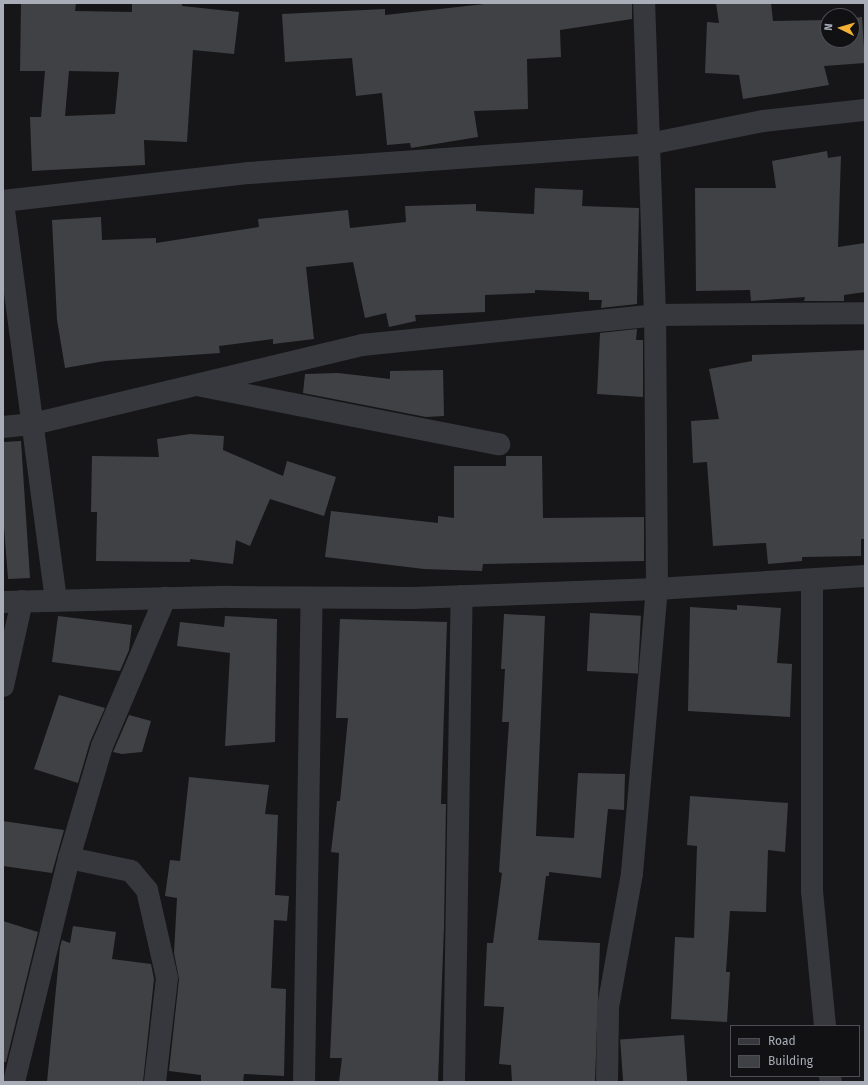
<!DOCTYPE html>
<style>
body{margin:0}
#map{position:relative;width:868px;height:1085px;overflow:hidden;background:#161618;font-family:"Fira Sans",sans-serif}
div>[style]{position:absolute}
.building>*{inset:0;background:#404145;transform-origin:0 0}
.minor>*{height:22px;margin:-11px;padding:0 11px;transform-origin:11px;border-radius:11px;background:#37383d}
span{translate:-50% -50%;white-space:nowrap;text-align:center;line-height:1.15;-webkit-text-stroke:3.5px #111113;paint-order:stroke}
.frame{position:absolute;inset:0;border:4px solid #a8adb8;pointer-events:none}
.legend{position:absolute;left:730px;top:1025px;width:130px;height:52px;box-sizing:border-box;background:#111113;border:1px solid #4d4f55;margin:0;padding:5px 7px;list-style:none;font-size:12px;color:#a8adb8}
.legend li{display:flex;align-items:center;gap:8px;height:20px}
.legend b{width:20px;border:1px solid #4d4f55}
.north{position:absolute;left:820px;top:8px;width:40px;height:40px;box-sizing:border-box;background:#111113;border:1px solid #4d4f55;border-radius:50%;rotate:275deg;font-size:11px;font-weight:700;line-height:16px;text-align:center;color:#a8adb8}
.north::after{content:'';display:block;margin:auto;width:14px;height:18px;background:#f2b134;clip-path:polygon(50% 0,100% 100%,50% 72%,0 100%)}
</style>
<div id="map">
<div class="building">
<i style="clip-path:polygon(evenodd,21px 3px,76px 3px,75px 11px,132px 12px,132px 3px,182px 3px,182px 6px,239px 12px,234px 54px,193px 50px,187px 142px,144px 140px,145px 165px,32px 171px,30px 117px,41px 117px,45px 71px,20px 71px,21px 3px,69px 71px,119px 72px,115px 114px,65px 116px,69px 71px)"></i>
<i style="clip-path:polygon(494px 3px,632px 3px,632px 19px,560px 30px,561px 57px,527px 59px,528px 109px,474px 111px,478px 137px,411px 148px,410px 143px,387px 145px,382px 93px,356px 96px,352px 58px,285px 62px,282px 14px,385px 9px,385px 15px)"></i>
<i style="clip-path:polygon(716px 3px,771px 3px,773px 21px,828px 20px,828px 40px,852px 40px,852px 18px,862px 17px,865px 63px,824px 66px,829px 85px,743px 99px,739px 75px,705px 73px,707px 22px,719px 23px)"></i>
<i style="clip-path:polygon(827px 151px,828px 158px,841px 156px,838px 247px,865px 243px,865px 292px,844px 295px,844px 301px,804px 301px,805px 297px,751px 301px,750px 290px,696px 291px,695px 188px,776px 188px,772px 161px)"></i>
<i style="clip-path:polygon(535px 188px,583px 190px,582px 206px,639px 208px,637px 304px,601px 308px,602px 300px,589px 300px,589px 292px,535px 290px,535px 293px,485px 295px,485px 312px,415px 315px,416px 321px,389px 327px,386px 313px,365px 318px,353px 262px,306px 267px,314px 339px,273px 344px,273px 339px,219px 346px,220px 353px,105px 361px,65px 368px,57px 320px,52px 220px,101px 217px,102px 240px,156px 238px,156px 243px,259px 227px,258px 219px,348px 210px,350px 228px,406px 222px,405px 206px,476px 204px,476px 211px,534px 214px)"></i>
<i style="clip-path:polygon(637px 329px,636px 340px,643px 340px,643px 397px,597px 394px,600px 333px)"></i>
<i style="clip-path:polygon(865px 350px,865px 539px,861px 539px,861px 556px,802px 557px,802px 561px,768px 564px,766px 543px,713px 546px,707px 462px,693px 463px,691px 421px,719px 419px,709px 369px,752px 361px,752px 355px)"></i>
<i style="clip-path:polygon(443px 370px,444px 416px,426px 417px,303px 393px,305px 374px,338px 373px,390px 379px,390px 371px)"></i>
<i style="clip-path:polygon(190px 434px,224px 436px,223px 450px,283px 476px,287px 461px,336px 477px,324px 516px,270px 499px,250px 546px,236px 540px,233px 564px,190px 559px,190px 562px,96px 561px,97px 512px,91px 512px,92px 456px,159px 457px,157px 439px)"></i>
<i style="clip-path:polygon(21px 441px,30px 578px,8px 579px,3px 514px,3px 442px)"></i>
<i style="clip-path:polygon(506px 456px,542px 456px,543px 518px,644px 517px,644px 561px,483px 564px,482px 571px,424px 569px,325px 557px,331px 511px,438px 523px,438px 516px,454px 518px,454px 466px,506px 466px)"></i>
<i style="clip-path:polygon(737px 605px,781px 608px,777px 663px,792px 664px,790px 717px,688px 711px,690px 607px,737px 610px)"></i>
<i style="left:590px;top:613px;width:51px;height:58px;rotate:3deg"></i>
<i style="clip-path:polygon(504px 614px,545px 616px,536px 836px,574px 838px,578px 773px,625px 774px,624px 810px,608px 809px,601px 878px,549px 872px,549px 876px,546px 876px,538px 940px,600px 943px,595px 1082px,512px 1082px,511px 1065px,499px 1064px,504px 1007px,484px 1006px,487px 943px,493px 943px,502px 873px,499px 872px,509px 722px,502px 722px,505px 669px,501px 669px)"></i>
<i style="clip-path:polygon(58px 616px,132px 625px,129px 650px,120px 671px,52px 662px)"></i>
<i style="clip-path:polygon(225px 616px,277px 619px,275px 742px,225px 746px,230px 653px,177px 646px,180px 622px,224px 627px)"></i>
<i style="clip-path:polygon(340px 619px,447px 622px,441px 804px,446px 804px,444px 927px,438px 1082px,339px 1082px,342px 1058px,330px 1058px,339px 853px,331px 852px,337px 801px,340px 801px,348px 718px,336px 718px)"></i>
<i style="clip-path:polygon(59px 695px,105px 708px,90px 742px,78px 783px,34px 769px)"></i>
<i style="clip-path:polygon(129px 715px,151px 721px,142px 752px,122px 754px,113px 752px)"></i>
<i style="clip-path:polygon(189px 777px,269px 785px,265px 814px,278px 815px,275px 895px,289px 896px,287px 921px,274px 920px,271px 988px,286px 989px,284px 1076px,244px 1074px,243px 1082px,201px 1082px,201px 1075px,169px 1071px,179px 979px,174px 953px,177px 898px,165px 896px,170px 860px,180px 861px)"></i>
<i style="clip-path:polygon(690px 796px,788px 803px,785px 852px,768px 850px,766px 912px,730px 911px,726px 972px,730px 972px,727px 1022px,671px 1019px,675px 937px,694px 938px,697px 846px,687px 845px)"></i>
<i style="clip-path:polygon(3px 821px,64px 830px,52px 873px,3px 866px)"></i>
<i style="clip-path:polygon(3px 921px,38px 932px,6px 1062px,3px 1062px)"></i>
<i style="clip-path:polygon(73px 926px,116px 932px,112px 959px,151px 964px,154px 979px,143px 1082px,47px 1082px,60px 947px,62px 940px,70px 943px)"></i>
<i style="left:684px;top:1035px;width:47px;height:64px;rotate:86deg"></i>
</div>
<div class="minor">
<i style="left:3px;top:201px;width:248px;rotate:-6.5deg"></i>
<i style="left:249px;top:173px;width:401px;rotate:-4.1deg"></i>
<i style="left:649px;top:144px;width:116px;rotate:-11.4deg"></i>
<i style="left:763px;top:121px;width:103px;rotate:-6.2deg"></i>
<i style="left:3px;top:203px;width:401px;rotate:82.4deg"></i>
<i style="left:202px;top:386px;width:303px;rotate:11.1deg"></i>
<i style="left:3px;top:427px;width:30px;rotate:-6deg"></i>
<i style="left:33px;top:424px;width:338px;rotate:-13.5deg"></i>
<i style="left:362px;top:345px;width:295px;rotate:-5.8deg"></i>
<i style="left:655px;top:315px;width:210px;rotate:-0.5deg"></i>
<i style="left:812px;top:581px;width:310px;rotate:90deg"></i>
<i style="left:812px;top:891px;width:136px;rotate:84.5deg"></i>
<i style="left:3px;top:602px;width:227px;rotate:-1.3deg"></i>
<i style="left:230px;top:597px;width:182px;rotate:0.3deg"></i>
<i style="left:412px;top:598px;width:245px;rotate:-2.1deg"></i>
<i style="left:657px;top:589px;width:208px;rotate:-3.6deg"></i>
<i style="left:3px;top:686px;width:87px;rotate:-77.4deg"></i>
<i style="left:69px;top:858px;width:63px;rotate:11.8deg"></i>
<i style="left:131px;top:871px;width:25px;rotate:50deg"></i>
<i style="left:147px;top:890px;width:90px;rotate:77.2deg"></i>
<i style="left:167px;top:978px;width:105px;rotate:96.6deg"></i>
<i style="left:830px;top:1076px;width:6px;rotate:81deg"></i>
<i style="left:14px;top:1082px;width:231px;rotate:-76.2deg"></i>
<i style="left:69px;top:858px;width:117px;rotate:-73.6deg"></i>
<i style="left:102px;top:746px;width:161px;rotate:-66.9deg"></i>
<i style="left:304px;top:1082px;width:484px;rotate:-89.1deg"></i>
<i style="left:454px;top:1082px;width:486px;rotate:-89.1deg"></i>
<i style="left:607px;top:1082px;width:75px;rotate:-89.2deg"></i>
<i style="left:608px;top:1007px;width:136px;rotate:-79.8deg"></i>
<i style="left:632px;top:873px;width:285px;rotate:-85deg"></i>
<i style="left:657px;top:589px;width:274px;rotate:-90.4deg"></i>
<i style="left:655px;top:315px;width:312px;rotate:-92deg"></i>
</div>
<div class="frame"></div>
<ul class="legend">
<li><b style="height:5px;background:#37383d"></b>Road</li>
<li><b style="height:11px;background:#404145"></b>Building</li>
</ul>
<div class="north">N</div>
</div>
